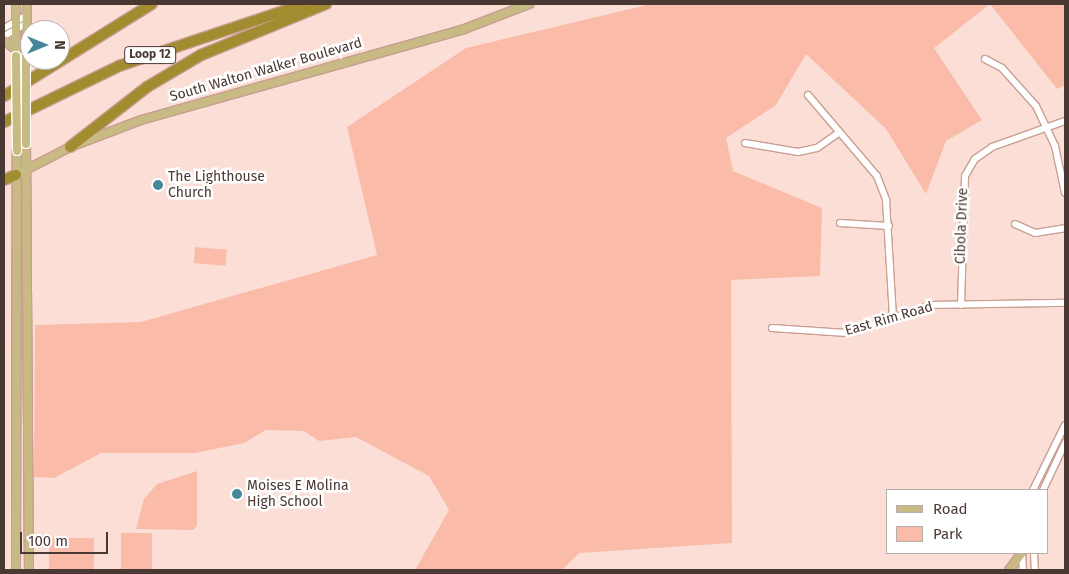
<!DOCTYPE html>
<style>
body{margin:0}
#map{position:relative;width:1069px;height:574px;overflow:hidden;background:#fbdfd7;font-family:"Fira Sans",sans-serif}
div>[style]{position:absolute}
.green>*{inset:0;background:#fbbba9;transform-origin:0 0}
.roads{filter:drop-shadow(1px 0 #ca9e92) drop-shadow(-1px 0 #ca9e92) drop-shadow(0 1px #ca9e92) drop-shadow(0 -1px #ca9e92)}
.minor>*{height:6px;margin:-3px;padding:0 3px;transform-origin:3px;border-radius:3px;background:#fff}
.major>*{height:8px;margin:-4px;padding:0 4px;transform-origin:4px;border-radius:4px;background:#c7ba82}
.highway>*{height:10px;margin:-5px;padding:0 5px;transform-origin:5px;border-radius:5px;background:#a18c2f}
.bridges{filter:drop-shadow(1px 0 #fff) drop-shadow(-1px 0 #fff) drop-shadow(0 1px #fff) drop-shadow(0 -1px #fff)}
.major-bridge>*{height:8px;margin:-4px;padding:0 4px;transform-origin:4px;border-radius:4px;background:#c7ba82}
.dots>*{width:14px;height:14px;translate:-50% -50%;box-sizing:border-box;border:2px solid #fff;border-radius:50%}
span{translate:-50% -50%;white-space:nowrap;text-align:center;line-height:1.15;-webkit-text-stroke:5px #fff;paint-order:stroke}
.shield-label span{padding:1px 4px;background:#fff;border:1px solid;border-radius:4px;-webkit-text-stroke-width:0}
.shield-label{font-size:12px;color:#4a3833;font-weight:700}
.street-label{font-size:14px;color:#4a3833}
.poi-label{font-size:14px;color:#4a3833}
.left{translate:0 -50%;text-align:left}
.frame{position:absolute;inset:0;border:5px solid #4a3833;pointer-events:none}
.legend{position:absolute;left:886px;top:489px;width:162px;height:65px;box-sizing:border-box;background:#fff;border:1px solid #b7afad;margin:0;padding:6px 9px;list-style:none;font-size:15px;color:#4a3833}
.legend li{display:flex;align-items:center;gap:10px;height:25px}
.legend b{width:25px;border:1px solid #b7afad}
.north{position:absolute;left:20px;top:20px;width:50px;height:50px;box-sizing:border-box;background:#fff;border:1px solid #b7afad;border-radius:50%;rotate:90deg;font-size:14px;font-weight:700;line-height:20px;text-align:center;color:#4a3833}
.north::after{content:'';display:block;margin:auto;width:18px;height:22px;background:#468899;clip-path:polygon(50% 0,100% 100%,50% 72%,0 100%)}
.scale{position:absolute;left:20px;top:532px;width:88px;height:22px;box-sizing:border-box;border:2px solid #4a3833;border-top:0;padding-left:6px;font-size:15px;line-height:18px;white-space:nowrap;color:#4a3833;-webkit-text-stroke:4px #fff;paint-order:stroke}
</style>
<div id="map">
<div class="green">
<i style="clip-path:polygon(651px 4px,1065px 4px,1065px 85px,1057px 89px,990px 4px,934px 48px,982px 120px,946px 141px,926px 194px,886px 129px,806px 54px,776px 105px,726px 138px,733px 171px,822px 208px,820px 276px,731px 280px,732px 543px,579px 553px,562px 570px,415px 570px,449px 510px,429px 476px,356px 437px,319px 441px,304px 431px,266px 430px,244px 443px,195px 453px,101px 453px,54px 478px,34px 477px,35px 325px,141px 322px,377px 255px,347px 127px,466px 48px)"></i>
<i style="left:195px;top:247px;width:32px;height:16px;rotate:5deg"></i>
<i style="clip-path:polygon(197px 471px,197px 526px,193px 530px,136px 529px,144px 499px,157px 484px)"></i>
<i style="left:121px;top:533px;width:31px;height:37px"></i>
<i style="left:94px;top:538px;width:32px;height:45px;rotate:90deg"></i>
</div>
<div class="roads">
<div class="minor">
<i style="left:4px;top:28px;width:25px;rotate:-29deg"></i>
<i style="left:4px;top:36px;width:25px;rotate:-29deg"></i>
<i style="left:985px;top:59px;width:19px;rotate:28deg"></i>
<i style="left:1002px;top:68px;width:51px;rotate:48.2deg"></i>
<i style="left:1036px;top:106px;width:44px;rotate:64.6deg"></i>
<i style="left:1055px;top:146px;width:48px;rotate:78deg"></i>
<i style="left:808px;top:95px;width:106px;rotate:49.6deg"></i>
<i style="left:877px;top:176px;width:26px;rotate:69deg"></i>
<i style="left:886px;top:200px;width:118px;rotate:86.6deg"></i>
<i style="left:745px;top:143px;width:54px;rotate:9.6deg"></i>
<i style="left:798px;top:152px;width:19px;rotate:-12deg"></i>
<i style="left:817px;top:148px;width:24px;rotate:-35deg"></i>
<i style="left:840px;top:223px;width:49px;rotate:3.5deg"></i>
<i style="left:1015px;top:224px;width:22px;rotate:24deg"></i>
<i style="left:1035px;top:233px;width:30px;rotate:-9deg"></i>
<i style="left:961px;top:305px;width:129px;rotate:-88.2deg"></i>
<i style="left:965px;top:176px;width:20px;rotate:-60deg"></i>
<i style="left:975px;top:159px;width:21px;rotate:-35deg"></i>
<i style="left:992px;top:147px;width:77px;rotate:-19.6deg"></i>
<i style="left:772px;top:328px;width:75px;rotate:3.8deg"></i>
<i style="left:847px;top:333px;width:89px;rotate:-18.2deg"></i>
<i style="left:932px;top:305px;width:133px;rotate:-0.9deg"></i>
<i style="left:1033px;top:490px;width:72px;rotate:-63.8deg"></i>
<i style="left:1043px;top:490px;width:52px;rotate:-64.9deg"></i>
<i style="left:1022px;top:553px;width:17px;rotate:87deg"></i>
<i style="left:1034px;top:553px;width:17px;rotate:87deg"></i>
</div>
<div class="major">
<i style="left:16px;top:4px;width:52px;rotate:90deg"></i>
<i style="left:4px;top:40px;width:14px;rotate:39deg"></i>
<i style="left:26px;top:48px;width:44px;rotate:-88.7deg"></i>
<i style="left:26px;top:144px;width:426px;rotate:89.6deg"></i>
<i style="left:16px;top:175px;width:61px;rotate:-27.4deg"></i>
<i style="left:70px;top:147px;width:76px;rotate:-20.8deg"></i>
<i style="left:141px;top:120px;width:336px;rotate:-15.7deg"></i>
<i style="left:464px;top:29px;width:70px;rotate:-21deg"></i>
<i style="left:16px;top:570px;width:419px;rotate:-89.9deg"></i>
<i style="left:1009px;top:570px;width:21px;rotate:-53deg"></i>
</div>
<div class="highway">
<i style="left:4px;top:96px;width:174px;rotate:-31.9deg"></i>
<i style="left:4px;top:122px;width:128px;rotate:-26deg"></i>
<i style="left:119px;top:66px;width:195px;rotate:-18.5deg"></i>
<i style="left:70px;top:147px;width:98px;rotate:-37.9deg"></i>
<i style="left:147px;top:87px;width:63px;rotate:-30.7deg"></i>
<i style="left:201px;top:55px;width:135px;rotate:-22.2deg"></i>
<i style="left:4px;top:180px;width:13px;rotate:-23deg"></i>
</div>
</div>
<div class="bridges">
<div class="major-bridge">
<i style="left:26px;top:48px;width:96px;rotate:90deg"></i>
<i style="left:16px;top:56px;width:95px;rotate:89.4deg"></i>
</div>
</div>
<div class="dots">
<i style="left:158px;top:185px;background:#468899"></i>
<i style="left:237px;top:494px;background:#468899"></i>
</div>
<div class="shield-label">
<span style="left:150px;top:55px">Loop 12</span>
</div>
<div class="street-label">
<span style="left:266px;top:70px;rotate:-16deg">South Walton Walker Boulevard</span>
<span style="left:962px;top:226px;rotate:-88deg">Cibola Drive</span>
<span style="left:889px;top:319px;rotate:-16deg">East Rim Road</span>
</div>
<div class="poi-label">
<span class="left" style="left:168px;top:185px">The Lighthouse<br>Church</span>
<span class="left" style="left:247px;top:494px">Moises E Molina<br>High School</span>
</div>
<div class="frame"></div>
<ul class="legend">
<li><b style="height:6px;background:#c7ba82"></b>Road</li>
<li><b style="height:14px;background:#fbbba9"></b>Park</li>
</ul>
<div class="north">N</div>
<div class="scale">100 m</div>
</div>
